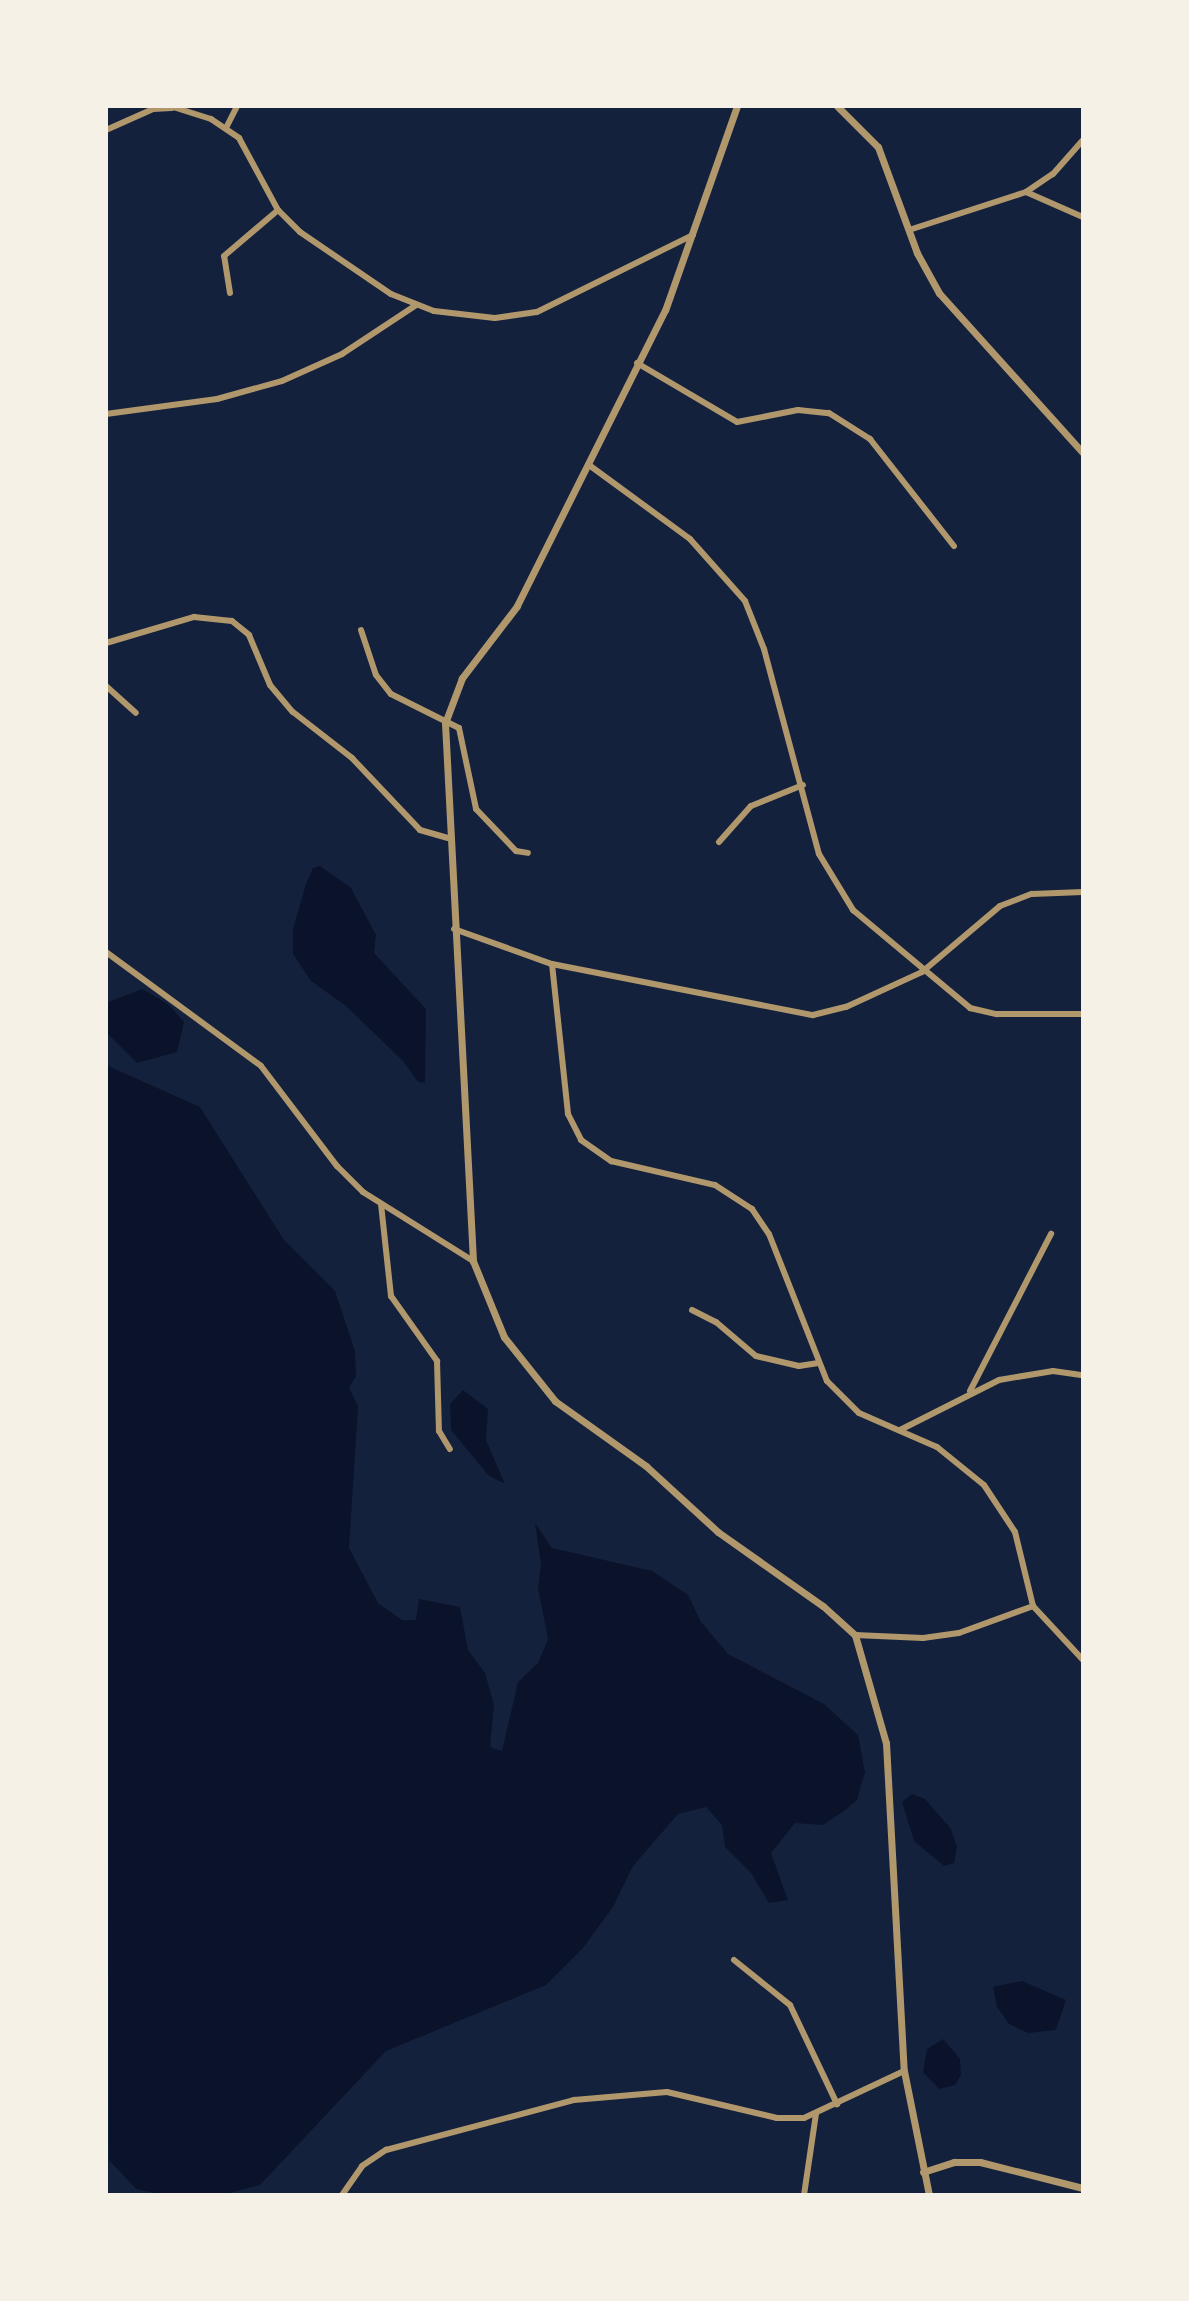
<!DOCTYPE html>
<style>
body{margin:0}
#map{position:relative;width:1189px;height:2301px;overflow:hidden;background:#14213d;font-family:"Varela Round",sans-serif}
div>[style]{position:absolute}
.water>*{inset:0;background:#0b132b}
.minor>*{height:6px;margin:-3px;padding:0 3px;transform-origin:3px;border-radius:3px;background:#b1986c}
.tertiary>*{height:7px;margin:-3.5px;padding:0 3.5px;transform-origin:3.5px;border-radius:3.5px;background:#b1986c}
span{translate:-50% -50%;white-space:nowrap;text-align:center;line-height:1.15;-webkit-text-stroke:8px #f6f1e7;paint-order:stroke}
.frame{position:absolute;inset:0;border:108px solid #f6f1e7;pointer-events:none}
</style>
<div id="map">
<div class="water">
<i style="clip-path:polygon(320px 866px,351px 888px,376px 935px,374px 953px,426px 1009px,425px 1083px,418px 1082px,403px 1061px,346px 1006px,311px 981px,293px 954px,293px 929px,306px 884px,313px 868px)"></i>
<i style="clip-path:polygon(142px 989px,168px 1004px,184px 1022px,177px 1052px,137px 1063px,106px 1032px,106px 1003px)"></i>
<i style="clip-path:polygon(106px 1065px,200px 1107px,284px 1240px,335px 1291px,355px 1351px,356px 1376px,349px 1388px,358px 1406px,349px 1548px,378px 1603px,402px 1620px,416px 1620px,419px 1599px,460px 1607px,468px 1650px,485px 1673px,494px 1705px,490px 1747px,502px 1751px,518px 1682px,538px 1663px,548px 1639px,538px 1588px,541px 1564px,535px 1523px,552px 1548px,652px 1571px,688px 1595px,701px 1622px,728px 1654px,824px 1704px,858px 1735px,865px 1772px,857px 1800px,844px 1811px,823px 1825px,795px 1823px,771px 1853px,788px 1900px,769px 1903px,751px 1873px,725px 1847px,722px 1825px,706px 1807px,678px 1814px,633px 1866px,613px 1907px,583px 1948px,546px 1985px,386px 2051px,260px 2185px,226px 2194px,164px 2195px,136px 2189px,109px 2160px)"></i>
<i style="clip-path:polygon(463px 1390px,488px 1409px,486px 1440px,505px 1484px,488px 1475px,451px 1430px,450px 1404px)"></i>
<i style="clip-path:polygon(912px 1794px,925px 1799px,951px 1829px,957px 1847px,954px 1863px,944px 1866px,914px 1841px,902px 1802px)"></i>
<i style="clip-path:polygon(1022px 1981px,1066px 2000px,1056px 2030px,1028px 2033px,1009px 2024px,997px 2007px,993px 1987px)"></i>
<i style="clip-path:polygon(943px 2039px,960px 2059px,961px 2075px,955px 2085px,939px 2089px,923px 2072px,927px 2049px)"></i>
</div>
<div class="minor">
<i style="left:170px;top:106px;width:43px;rotate:17.6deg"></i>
<i style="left:211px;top:119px;width:34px;rotate:34deg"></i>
<i style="left:239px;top:138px;width:82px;rotate:61.6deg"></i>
<i style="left:278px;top:210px;width:31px;rotate:45deg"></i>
<i style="left:300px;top:232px;width:110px;rotate:34.3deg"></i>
<i style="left:391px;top:294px;width:46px;rotate:21.6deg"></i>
<i style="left:434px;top:311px;width:61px;rotate:6.5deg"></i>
<i style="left:495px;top:318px;width:42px;rotate:-8.1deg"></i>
<i style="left:537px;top:312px;width:174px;rotate:-26.3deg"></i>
<i style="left:226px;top:128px;width:25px;rotate:-63deg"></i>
<i style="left:106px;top:130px;width:51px;rotate:-24.1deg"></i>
<i style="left:153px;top:109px;width:19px;rotate:-3deg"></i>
<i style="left:1026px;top:192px;width:62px;rotate:23.7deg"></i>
<i style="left:909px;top:230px;width:123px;rotate:-18deg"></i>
<i style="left:1026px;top:192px;width:32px;rotate:-34deg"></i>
<i style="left:1053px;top:174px;width:45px;rotate:-48.6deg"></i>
<i style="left:230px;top:293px;width:37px;rotate:-99deg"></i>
<i style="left:224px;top:256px;width:71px;rotate:-40.4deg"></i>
<i style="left:637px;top:363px;width:116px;rotate:30.5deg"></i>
<i style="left:737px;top:422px;width:62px;rotate:-11.1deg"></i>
<i style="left:798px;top:410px;width:31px;rotate:6deg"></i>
<i style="left:829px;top:413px;width:49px;rotate:32.4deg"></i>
<i style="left:870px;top:439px;width:136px;rotate:51.9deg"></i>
<i style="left:106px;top:414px;width:112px;rotate:-7.7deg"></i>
<i style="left:217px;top:399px;width:67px;rotate:-15.5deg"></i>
<i style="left:282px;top:381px;width:66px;rotate:-24.2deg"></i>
<i style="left:342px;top:354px;width:89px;rotate:-33.5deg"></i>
<i style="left:589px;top:465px;width:125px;rotate:36.2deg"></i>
<i style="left:690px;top:539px;width:83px;rotate:48.4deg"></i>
<i style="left:745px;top:601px;width:52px;rotate:68.4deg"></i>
<i style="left:764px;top:649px;width:212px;rotate:75deg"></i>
<i style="left:819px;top:854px;width:66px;rotate:58.7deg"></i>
<i style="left:853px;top:910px;width:153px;rotate:39.9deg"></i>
<i style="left:970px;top:1008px;width:28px;rotate:13deg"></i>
<i style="left:997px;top:1014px;width:86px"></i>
<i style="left:361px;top:630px;width:47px;rotate:71.6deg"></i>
<i style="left:376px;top:675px;width:24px;rotate:52deg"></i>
<i style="left:391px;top:694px;width:76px;rotate:26.6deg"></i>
<i style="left:459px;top:728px;width:83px;rotate:78.1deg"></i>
<i style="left:476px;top:809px;width:58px;rotate:46.4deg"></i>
<i style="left:516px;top:851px;width:12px;rotate:9deg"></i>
<i style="left:106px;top:643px;width:92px;rotate:-16.5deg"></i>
<i style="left:194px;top:617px;width:38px;rotate:6deg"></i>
<i style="left:232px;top:621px;width:22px;rotate:39deg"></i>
<i style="left:249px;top:635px;width:54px;rotate:67.2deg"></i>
<i style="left:270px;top:685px;width:35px;rotate:50deg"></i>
<i style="left:293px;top:712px;width:75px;rotate:37.9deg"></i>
<i style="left:352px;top:758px;width:99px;rotate:46.6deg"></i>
<i style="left:420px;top:830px;width:29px;rotate:16deg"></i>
<i style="left:106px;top:686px;width:40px;rotate:42deg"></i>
<i style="left:719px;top:842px;width:48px;rotate:-48.4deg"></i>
<i style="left:751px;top:806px;width:56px;rotate:-22deg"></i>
<i style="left:454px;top:929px;width:104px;rotate:19.7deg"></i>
<i style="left:552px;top:964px;width:266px;rotate:11.1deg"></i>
<i style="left:813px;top:1015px;width:34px;rotate:-14deg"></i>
<i style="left:846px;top:1007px;width:84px;rotate:-24.7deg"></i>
<i style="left:922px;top:972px;width:102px;rotate:-40.2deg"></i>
<i style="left:1000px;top:906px;width:34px;rotate:-21deg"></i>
<i style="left:1032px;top:894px;width:51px;rotate:-2.2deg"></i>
<i style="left:106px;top:952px;width:192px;rotate:36.3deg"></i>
<i style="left:261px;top:1066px;width:126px;rotate:52.8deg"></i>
<i style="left:337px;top:1166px;width:37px;rotate:45deg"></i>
<i style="left:363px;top:1192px;width:130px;rotate:32.1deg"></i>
<i style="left:552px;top:964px;width:151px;rotate:83.9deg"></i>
<i style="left:568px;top:1114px;width:29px;rotate:63deg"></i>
<i style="left:581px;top:1140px;width:37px;rotate:35deg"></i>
<i style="left:611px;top:1161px;width:107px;rotate:13deg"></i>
<i style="left:715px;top:1185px;width:44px;rotate:33deg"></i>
<i style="left:752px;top:1209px;width:30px;rotate:56deg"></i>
<i style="left:769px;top:1234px;width:158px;rotate:68.5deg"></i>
<i style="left:827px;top:1381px;width:45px;rotate:45deg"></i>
<i style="left:859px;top:1413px;width:85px;rotate:23.6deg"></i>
<i style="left:937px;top:1447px;width:60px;rotate:39deg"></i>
<i style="left:984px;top:1485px;width:56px;rotate:56.6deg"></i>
<i style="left:1015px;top:1532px;width:76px;rotate:76.3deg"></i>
<i style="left:1033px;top:1606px;width:74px;rotate:47.2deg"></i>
<i style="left:381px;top:1204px;width:93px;rotate:83.8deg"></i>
<i style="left:391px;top:1296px;width:80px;rotate:54.7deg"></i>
<i style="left:437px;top:1361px;width:70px;rotate:88.4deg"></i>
<i style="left:439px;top:1431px;width:21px;rotate:59deg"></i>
<i style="left:692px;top:1310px;width:27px;rotate:27deg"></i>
<i style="left:716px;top:1322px;width:52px;rotate:40.4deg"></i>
<i style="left:756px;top:1356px;width:44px;rotate:13.1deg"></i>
<i style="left:799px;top:1366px;width:18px;rotate:-9deg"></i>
<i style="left:970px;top:1391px;width:177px;rotate:-62.7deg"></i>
<i style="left:900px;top:1430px;width:111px;rotate:-26.8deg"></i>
<i style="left:999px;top:1380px;width:55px;rotate:-9.5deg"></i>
<i style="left:1053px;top:1371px;width:30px;rotate:8deg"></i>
<i style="left:855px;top:1635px;width:68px;rotate:2.5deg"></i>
<i style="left:923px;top:1638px;width:36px;rotate:-8deg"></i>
<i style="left:959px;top:1633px;width:79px;rotate:-20deg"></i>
<i style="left:734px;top:1960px;width:72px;rotate:38.8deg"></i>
<i style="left:790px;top:2005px;width:110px;rotate:64.6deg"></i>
<i style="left:342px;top:2195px;width:35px;rotate:-55deg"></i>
<i style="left:362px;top:2166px;width:29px;rotate:-34deg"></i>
<i style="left:386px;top:2150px;width:195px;rotate:-14.9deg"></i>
<i style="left:574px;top:2100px;width:93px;rotate:-4.9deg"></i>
<i style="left:667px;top:2092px;width:113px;rotate:13.3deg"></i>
<i style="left:777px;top:2118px;width:27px"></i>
<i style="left:804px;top:2118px;width:110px;rotate:-25.2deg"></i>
<i style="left:804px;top:2195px;width:82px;rotate:-81.6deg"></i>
</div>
<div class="tertiary">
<i style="left:737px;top:106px;width:216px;rotate:109.4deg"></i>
<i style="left:665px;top:310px;width:331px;rotate:116.6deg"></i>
<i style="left:517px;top:606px;width:91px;rotate:127.4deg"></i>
<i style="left:462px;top:678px;width:48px;rotate:110.7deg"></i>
<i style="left:445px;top:723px;width:539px;rotate:87.02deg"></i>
<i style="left:473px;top:1261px;width:82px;rotate:67.8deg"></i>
<i style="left:504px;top:1337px;width:82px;rotate:51.4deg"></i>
<i style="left:555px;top:1401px;width:112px;rotate:35.5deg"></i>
<i style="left:646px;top:1466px;width:98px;rotate:42.5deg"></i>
<i style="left:718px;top:1532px;width:128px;rotate:35.2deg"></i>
<i style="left:823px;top:1606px;width:43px;rotate:42.2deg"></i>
<i style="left:855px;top:1635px;width:112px;rotate:74deg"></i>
<i style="left:886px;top:1743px;width:328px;rotate:86.9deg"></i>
<i style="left:904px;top:2071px;width:126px;rotate:78.6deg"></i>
<i style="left:837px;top:106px;width:58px;rotate:45deg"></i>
<i style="left:878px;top:147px;width:113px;rotate:69.8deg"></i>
<i style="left:917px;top:253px;width:46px;rotate:61.2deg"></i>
<i style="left:939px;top:293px;width:215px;rotate:48deg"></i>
<i style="left:923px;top:2172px;width:33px;rotate:-18deg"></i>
<i style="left:954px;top:2162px;width:26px"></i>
<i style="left:980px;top:2162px;width:106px;rotate:14.2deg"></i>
</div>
<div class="frame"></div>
</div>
